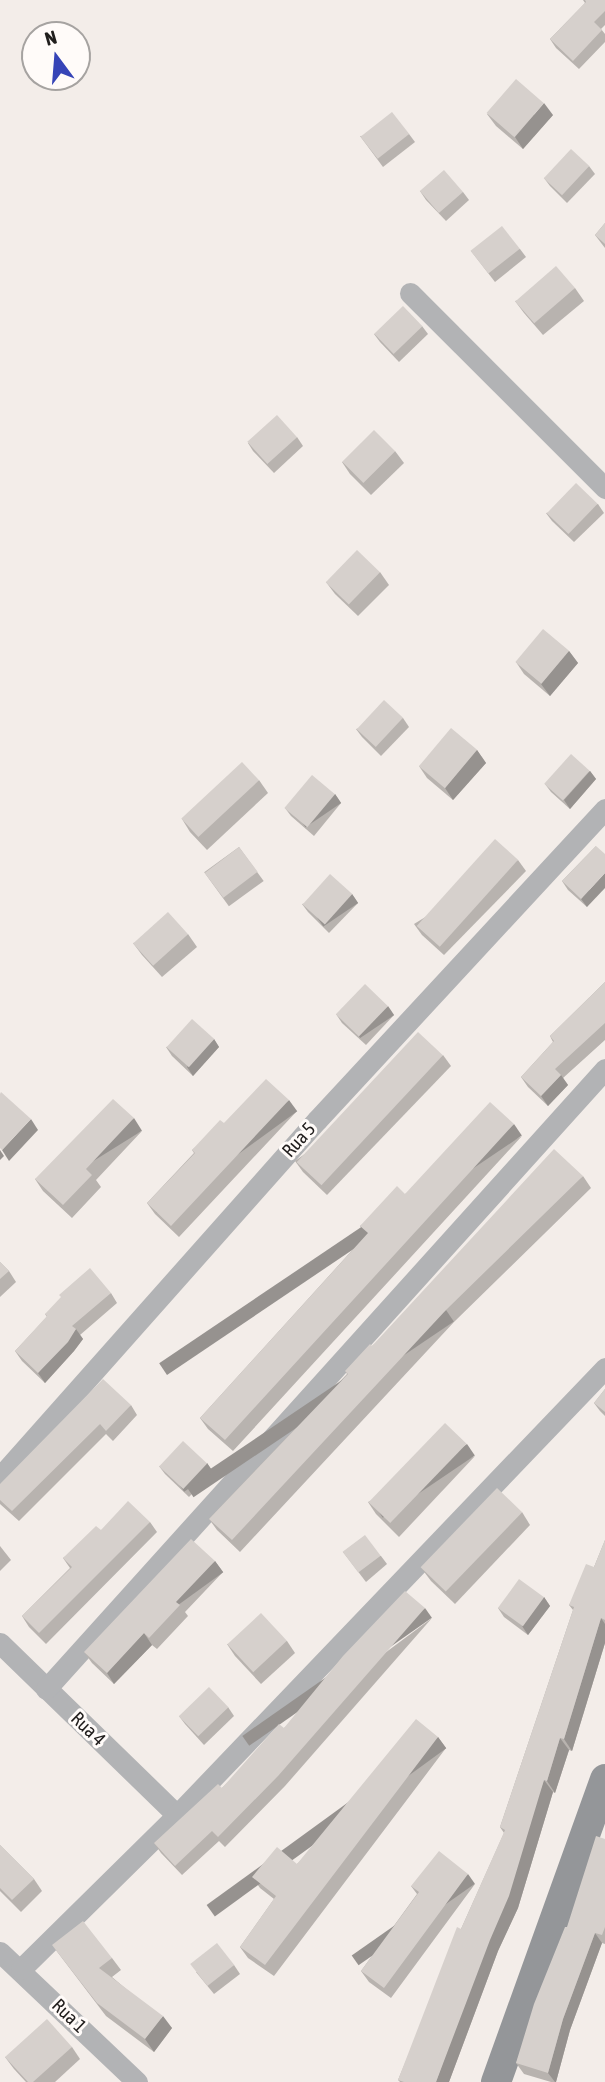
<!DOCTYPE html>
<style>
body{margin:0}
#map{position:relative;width:605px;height:2082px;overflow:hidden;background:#f3ede9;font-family:"Asap Condensed",sans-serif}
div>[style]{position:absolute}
.street>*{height:21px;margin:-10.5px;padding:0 10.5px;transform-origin:10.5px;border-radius:10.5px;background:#b2b3b5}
.secondary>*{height:30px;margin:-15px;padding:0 15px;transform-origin:15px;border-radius:15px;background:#949699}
.wall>*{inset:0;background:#b8b3af;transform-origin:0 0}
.shaded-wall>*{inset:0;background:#96928f;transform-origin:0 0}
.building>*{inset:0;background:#d6d0cc;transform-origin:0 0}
span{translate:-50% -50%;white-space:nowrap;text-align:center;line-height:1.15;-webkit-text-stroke:6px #fffbf9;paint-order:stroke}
.street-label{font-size:19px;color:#211e1d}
.north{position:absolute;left:21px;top:21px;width:70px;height:70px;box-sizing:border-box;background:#fffbf9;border:2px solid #a6a3a1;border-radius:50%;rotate:344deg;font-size:19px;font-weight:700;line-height:28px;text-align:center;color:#211e1d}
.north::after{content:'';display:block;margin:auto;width:24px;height:32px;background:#3644b7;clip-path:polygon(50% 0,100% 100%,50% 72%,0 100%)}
</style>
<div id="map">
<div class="street">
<i style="left:410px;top:293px;width:276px;rotate:45deg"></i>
<i style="left:0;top:1477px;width:477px;rotate:-48.4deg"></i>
<i style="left:317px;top:1120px;width:424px;rotate:-47.2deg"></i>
<i style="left:0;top:1643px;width:247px;rotate:44.2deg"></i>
<i style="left:46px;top:1689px;width:835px;rotate:-47.96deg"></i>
<i style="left:0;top:1952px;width:189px;rotate:43.5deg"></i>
<i style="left:21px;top:1969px;width:219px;rotate:-44.6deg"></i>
<i style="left:177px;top:1815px;width:619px;rotate:-46.24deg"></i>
</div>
<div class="secondary">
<i style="left:496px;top:2082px;width:322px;rotate:-70.2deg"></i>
</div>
<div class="wall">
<i style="clip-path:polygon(583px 0,605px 0,605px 25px,601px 29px,605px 34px,605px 42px,579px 69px,556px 48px,550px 39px,585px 3px)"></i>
<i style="clip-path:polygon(487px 114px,553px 115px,523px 149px,496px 126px)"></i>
<i style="clip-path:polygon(409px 134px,415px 142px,383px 167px,360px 136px)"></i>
<i style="clip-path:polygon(589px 166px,595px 174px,567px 203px,550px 186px,544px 178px)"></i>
<i style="clip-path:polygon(420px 191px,463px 192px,469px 200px,446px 221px,426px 200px)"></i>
<i style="clip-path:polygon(605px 223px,605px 248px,595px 235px)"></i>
<i style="clip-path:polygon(520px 249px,526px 257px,495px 282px,471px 251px)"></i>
<i style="clip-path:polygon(575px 288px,584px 301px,543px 335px,524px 313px,515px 301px)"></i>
<i style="clip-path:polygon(422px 326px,428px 334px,399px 362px,380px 342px,374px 334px)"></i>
<i style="clip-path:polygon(297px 437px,303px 446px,274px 473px,253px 451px,248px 443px)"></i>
<i style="clip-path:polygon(395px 451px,404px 463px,371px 495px,350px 474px,342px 462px)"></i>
<i style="clip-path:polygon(598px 504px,604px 513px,574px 542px,552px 521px,546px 513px)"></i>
<i style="clip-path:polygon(380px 572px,389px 585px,358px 616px,335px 594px,326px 582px)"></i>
<i style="clip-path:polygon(569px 651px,578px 663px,550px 696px,524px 674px,516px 662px)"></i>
<i style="clip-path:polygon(403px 718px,409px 727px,381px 756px,362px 737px,356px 729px)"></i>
<i style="clip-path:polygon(477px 750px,486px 763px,453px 800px,427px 778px,419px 766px)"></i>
<i style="clip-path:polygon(590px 771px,596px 779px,570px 809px,551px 792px,545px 784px)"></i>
<i style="clip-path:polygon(259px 780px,268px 793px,207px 850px,190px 832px,182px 819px)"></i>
<i style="clip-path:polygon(335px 794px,341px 803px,314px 836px,291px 816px,285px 808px)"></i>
<i style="clip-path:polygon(596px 846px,587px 907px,568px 890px,562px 881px)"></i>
<i style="left:239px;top:847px;width:42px;height:43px;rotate:54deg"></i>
<i style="clip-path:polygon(518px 860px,526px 871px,444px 955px,422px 935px,414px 924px)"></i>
<i style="clip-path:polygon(352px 894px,358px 903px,329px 933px,308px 912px,302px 904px)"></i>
<i style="clip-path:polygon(188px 934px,197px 947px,162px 977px,142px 955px,133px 943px)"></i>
<i style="clip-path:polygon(605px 982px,605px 1040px,563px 1078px,568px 1085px,548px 1106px,528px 1087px,521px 1077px,553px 1042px,550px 1036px)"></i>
<i style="clip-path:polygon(336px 1014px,394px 1015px,366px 1045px,342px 1023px)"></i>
<i style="clip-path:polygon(214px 1039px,219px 1047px,193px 1076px,172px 1056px,166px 1047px)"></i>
<i style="clip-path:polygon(443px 1055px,451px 1066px,327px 1195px,303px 1172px,295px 1161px)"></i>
<i style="clip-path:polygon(297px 1111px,179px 1237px,155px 1214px,147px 1203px,194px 1153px,192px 1150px,224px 1123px)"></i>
<i style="clip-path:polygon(142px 1131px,96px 1180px,101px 1187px,72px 1218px,43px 1191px,35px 1179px)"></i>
<i style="clip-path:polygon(522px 1136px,233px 1451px,208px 1429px,200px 1418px,366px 1235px,360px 1226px,405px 1194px)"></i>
<i style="clip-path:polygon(583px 1176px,591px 1188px,454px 1322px,240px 1552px,217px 1530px,209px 1519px,347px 1374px,345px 1371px,372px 1346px)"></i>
<i style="clip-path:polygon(0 1262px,9px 1271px,16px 1282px,0 1297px)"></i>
<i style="clip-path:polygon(111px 1293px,117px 1303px,80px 1335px,83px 1339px,74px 1351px,45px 1383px,22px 1361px,15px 1351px,47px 1317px,45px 1314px)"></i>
<i style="clip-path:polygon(605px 1389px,605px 1416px,600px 1411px,594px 1403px)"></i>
<i style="clip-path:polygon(131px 1405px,137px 1415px,113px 1441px,106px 1434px,19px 1521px,0 1504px,0 1484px)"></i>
<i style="clip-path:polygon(475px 1456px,399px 1537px,376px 1514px,368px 1502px)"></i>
<i style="clip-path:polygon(207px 1463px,213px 1472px,189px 1497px,165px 1474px,159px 1466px)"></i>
<i style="clip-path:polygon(522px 1512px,530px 1525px,455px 1604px,431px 1581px,422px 1569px)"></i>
<i style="clip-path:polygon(150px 1522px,157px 1532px,46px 1644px,29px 1627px,22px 1616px,70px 1568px,63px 1558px,101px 1530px)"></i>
<i style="clip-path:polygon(605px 1540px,605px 1643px,572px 1751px,569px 1750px,555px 1793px,553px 1792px,518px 1908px,498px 1951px,449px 2082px,400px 2082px,398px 2080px,461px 1929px,504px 1833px,500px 1827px,573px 1610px,569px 1605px,594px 1567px)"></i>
<i style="clip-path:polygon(0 1546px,11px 1560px,0 1571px)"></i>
<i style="clip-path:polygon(343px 1552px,381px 1556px,387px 1564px,366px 1582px)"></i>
<i style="clip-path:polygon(215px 1561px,223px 1572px,185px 1612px,188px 1616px,157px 1649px,152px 1645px,114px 1684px,92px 1663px,84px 1652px)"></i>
<i style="clip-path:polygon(544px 1597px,550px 1606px,528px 1635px,504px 1617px,498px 1608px)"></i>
<i style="clip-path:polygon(432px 1618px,285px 1786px,225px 1847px,219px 1841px,182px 1875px,161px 1853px,154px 1843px,222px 1788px,284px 1728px)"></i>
<i style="clip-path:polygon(287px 1641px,295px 1653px,261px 1684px,235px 1656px,227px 1644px)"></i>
<i style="clip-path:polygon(228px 1707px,234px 1716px,204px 1745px,185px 1724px,179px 1716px)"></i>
<i style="clip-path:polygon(438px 1737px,446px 1748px,274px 1976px,248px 1958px,240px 1947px,274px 1899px,260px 1888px,252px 1877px,297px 1864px)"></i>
<i style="clip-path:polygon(605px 1839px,605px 1944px,602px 1943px,570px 2030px,556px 2082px,551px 2082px,524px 2074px,516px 2063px)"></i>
<i style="clip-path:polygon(0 1845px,34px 1879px,42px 1891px,21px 1912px,0 1891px)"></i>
<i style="clip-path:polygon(475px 1884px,391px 1998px,369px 1982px,361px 1971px,417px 1894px,411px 1886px)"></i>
<i style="clip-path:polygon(52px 1945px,112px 1958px,121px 1970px,112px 1977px,172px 2028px,154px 2052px,106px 2016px)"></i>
<i style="clip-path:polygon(234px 1965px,240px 1974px,214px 1994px,196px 1972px)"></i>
<i style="clip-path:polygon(72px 2047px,80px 2059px,55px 2082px,26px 2082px,14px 2069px,5px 2057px)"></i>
</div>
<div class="shaded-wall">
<i style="clip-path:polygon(544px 103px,553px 115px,523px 149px,515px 137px)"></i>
<i style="clip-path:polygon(569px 651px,578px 663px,550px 696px,541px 684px)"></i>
<i style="clip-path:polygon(477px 750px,486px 763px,453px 800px,445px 788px)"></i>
<i style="clip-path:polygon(590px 771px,596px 779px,570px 809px,564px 800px)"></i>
<i style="left:335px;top:794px;width:11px;height:43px;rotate:56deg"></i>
<i style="clip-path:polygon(605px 873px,605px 888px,587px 907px,581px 899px)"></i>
<i style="left:352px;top:894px;width:11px;height:42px;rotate:56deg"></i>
<i style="left:388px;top:1006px;width:11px;height:41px;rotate:56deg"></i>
<i style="clip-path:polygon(214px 1039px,219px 1047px,193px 1076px,187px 1067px)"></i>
<i style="clip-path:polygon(561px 1075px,568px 1085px,548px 1106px,541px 1096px)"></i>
<i style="left:289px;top:1100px;width:14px;height:173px;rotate:54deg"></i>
<i style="left:134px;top:1118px;width:15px;height:70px;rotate:58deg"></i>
<i style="clip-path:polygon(31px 1119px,38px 1130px,9px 1161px,2px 1150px)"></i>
<i style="left:514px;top:1124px;width:14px;height:428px;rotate:56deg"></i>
<i style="clip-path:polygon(0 1150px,4px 1156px,0 1160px)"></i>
<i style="left:446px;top:1310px;width:14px;height:314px;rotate:56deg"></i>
<i style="clip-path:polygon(76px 1329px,83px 1339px,74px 1351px,45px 1383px,38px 1373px)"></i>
<i style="left:467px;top:1444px;width:14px;height:111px;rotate:56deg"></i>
<i style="left:207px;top:1463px;width:11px;height:35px;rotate:56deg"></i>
<i style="left:215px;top:1561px;width:14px;height:57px;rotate:54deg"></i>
<i style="clip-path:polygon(544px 1597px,550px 1606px,528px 1635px,522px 1626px)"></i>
<i style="left:425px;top:1608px;width:12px;height:223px;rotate:55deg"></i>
<i style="clip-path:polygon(601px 1618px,605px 1624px,605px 1643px,572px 1751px,564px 1739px)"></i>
<i style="clip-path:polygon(144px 1633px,152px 1645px,114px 1684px,107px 1673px)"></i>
<i style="left:438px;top:1737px;width:14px;height:286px;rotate:54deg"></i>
<i style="clip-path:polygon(560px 1738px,569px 1750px,555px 1793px,547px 1781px)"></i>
<i style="clip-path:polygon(544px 1780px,553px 1792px,518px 1908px,498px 1951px,449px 2082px,436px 2082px)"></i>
<i style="left:468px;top:1874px;width:12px;height:142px;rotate:55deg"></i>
<i style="clip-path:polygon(595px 1933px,602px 1943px,570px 2030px,556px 2082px,555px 2082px,548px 2073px,563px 2019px)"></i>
<i style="clip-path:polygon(163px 2016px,172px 2028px,154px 2052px,145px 2039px)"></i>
</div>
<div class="building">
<i style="clip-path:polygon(585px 0,605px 0,605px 11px,594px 22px,602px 30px,573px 61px,550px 39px,586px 2px)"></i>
<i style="left:516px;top:79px;width:37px;height:45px;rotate:41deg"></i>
<i style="left:392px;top:112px;width:28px;height:40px;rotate:52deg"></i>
<i style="left:571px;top:149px;width:25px;height:40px;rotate:43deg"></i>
<i style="left:444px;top:170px;width:29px;height:32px;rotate:49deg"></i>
<i style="clip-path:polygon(605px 223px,605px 244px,595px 235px)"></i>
<i style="left:502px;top:226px;width:29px;height:40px;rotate:52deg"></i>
<i style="left:556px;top:266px;width:29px;height:54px;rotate:49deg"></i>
<i style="left:403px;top:306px;width:28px;height:40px;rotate:46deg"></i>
<i style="left:277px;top:415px;width:30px;height:40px;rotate:48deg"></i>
<i style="left:374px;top:430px;width:30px;height:45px;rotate:45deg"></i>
<i style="left:576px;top:483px;width:30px;height:42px;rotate:44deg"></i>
<i style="left:357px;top:550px;width:32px;height:45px;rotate:44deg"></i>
<i style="left:543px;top:629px;width:34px;height:43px;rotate:40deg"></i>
<i style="left:384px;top:700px;width:26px;height:40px;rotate:43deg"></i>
<i style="left:451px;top:728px;width:34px;height:50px;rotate:40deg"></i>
<i style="left:571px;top:754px;width:25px;height:40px;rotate:42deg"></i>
<i style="left:242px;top:762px;width:25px;height:83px;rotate:47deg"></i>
<i style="left:312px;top:775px;width:30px;height:43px;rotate:40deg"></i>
<i style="left:495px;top:839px;width:31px;height:117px;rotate:42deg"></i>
<i style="clip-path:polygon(596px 846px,605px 854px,605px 873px,581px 899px,562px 881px)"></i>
<i style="left:239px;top:847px;width:31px;height:43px;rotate:53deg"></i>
<i style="left:330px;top:874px;width:30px;height:41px;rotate:42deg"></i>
<i style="left:168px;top:912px;width:30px;height:47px;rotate:48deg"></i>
<i style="clip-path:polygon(605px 982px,605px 1023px,555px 1069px,561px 1075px,541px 1096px,521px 1077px,554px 1041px,550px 1036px)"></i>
<i style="left:365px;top:984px;width:32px;height:42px;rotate:44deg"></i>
<i style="left:192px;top:1019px;width:30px;height:38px;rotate:42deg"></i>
<i style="left:418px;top:1032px;width:34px;height:178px;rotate:43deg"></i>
<i style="clip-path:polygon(266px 1079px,289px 1100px,171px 1226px,147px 1203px,195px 1153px,192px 1150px,220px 1120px,224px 1123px)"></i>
<i style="clip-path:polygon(1px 1092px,31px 1119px,2px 1150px,0 1148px,0 1094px)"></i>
<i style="clip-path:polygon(113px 1099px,134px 1118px,86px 1169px,92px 1175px,63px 1205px,35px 1179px)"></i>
<i style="clip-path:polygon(490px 1102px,514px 1124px,225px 1440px,200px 1418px,368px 1233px,360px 1226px,397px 1186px,405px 1194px)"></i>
<i style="clip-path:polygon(554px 1149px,583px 1176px,446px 1310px,232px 1540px,209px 1519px,348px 1374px,345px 1371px,370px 1344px,372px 1346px)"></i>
<i style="clip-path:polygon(0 1262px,9px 1271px,0 1279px)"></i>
<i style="clip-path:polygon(90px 1268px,111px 1293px,72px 1326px,76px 1329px,68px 1342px,38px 1373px,15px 1351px,47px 1316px,45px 1314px,61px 1297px,59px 1295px)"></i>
<i style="clip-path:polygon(103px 1379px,131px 1405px,106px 1431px,100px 1424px,12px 1511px,0 1500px,0 1484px)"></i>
<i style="clip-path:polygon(605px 1389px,605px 1412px,594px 1403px)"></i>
<i style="left:445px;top:1423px;width:30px;height:110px;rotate:44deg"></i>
<i style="left:183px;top:1441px;width:33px;height:35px;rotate:43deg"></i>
<i style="left:497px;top:1488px;width:35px;height:110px;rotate:44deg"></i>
<i style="clip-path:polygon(128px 1501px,150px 1522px,39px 1633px,22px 1616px,72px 1567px,63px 1558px,96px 1526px,101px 1530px)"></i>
<i style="left:365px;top:1535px;width:26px;height:28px;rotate:53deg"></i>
<i style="clip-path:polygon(191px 1539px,215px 1561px,176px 1602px,180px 1605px,149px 1638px,144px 1633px,107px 1673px,84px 1652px)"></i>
<i style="clip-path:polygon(605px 1540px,605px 1620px,601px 1618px,564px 1739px,560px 1738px,547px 1781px,544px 1780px,509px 1896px,490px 1940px,436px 2082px,404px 2082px,398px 2080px,457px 1927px,461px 1929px,505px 1830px,500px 1827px,574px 1607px,569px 1605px,586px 1564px,594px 1567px)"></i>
<i style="left:519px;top:1579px;width:31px;height:36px;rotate:36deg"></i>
<i style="clip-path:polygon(405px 1591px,425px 1608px,278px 1776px,218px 1837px,212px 1831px,175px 1866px,154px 1843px,218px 1784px,222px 1788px,279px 1724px,284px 1728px,343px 1656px)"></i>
<i style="left:261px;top:1613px;width:38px;height:46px;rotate:47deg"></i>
<i style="left:209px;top:1687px;width:28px;height:42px;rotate:46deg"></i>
<i style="clip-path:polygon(416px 1719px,438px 1737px,265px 1965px,240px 1947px,276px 1896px,252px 1877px,277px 1847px,297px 1864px)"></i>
<i style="clip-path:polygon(596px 1836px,605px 1839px,605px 1927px,602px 1935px,595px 1933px,563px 2019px,548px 2073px,516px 2063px,534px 2004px,565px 1927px,567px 1927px)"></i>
<i style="clip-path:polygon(0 1845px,34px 1879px,12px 1900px,0 1888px)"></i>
<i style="clip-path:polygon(439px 1851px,468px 1874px,384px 1988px,361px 1971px,419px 1892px,411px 1886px)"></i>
<i style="clip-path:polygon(83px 1921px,112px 1958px,99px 1968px,163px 2016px,145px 2039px,97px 2003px,52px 1945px)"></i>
<i style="left:217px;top:1943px;width:28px;height:34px;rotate:52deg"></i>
<i style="clip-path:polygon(47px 2019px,72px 2047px,33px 2082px,28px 2082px,5px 2057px)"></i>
</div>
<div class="street-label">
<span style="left:299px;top:1140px;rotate:-48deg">Rua 5</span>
<span style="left:88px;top:1729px;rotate:44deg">Rua 4</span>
<span style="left:69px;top:2016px;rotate:44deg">Rua 1</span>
</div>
<div class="north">N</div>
</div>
